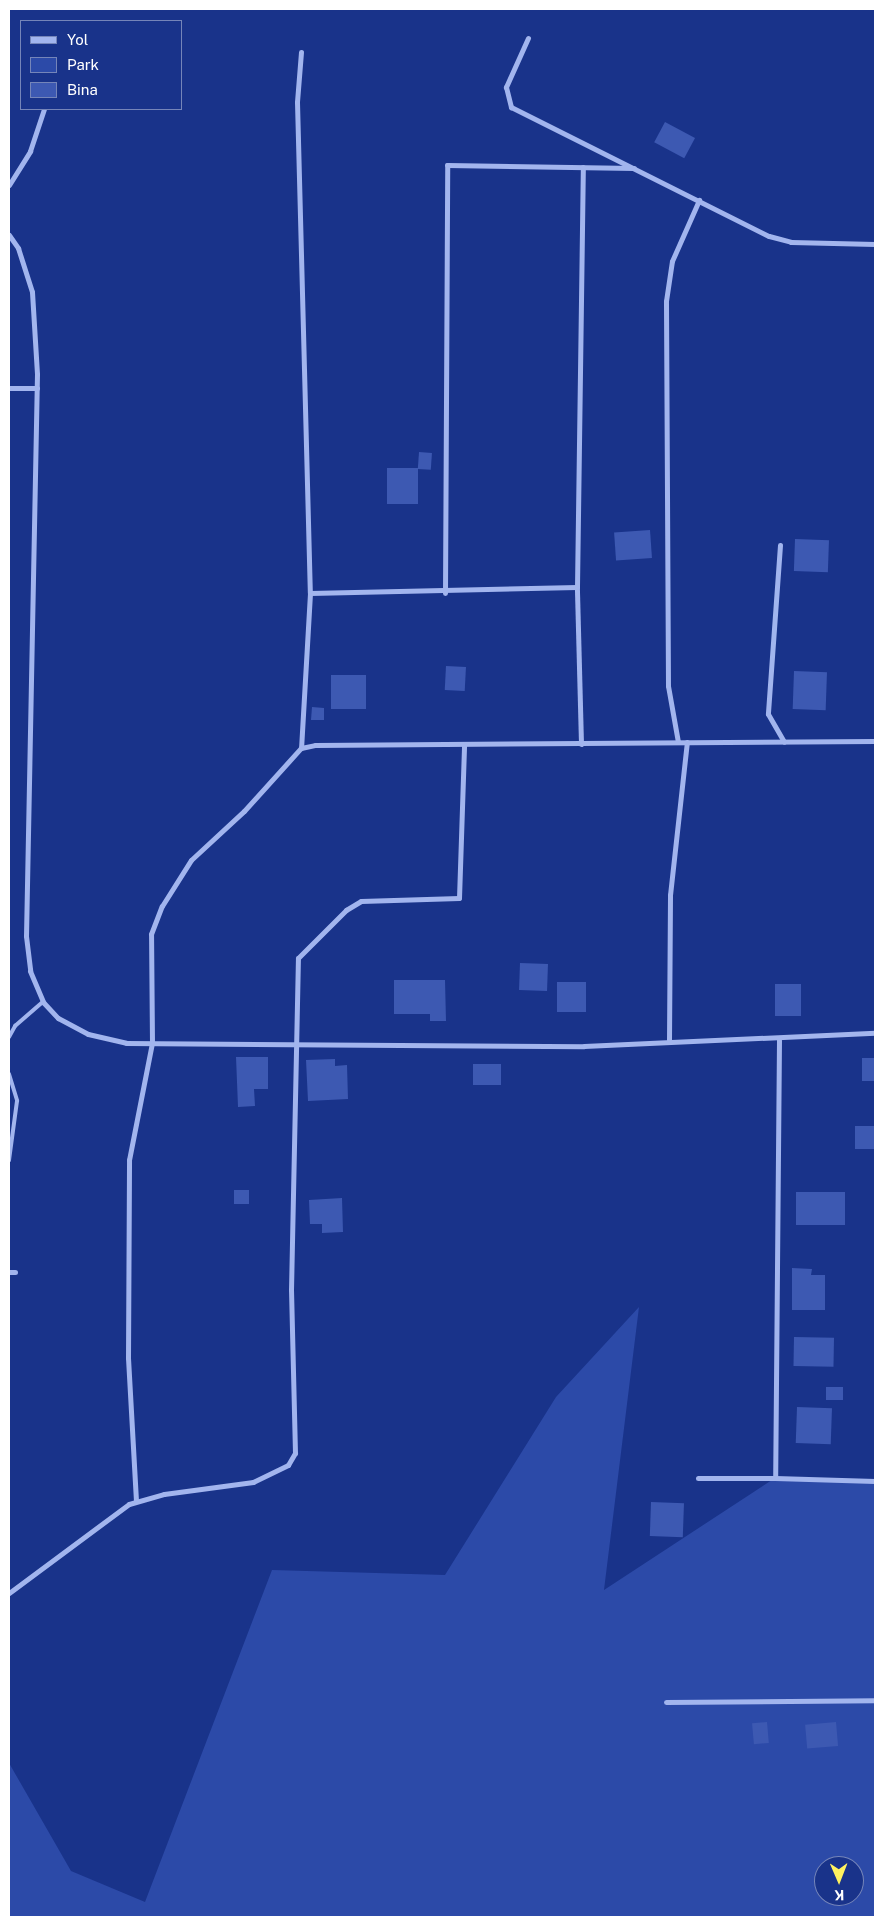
<!DOCTYPE html>
<style>
body{margin:0}
#map{position:relative;width:884px;height:1926px;overflow:hidden;background:#19338a;font-family:"Public Sans",sans-serif}
div>[style]{position:absolute}
.green>*{inset:0;background:#2c4aa8}
.building>*{inset:0;background:#3d59b2;transform-origin:0 0}
.lane>*{height:4px;margin:-2px;padding:0 2px;transform-origin:2px;border-radius:2px;background:#a2b5ee}
.street>*{height:5px;margin:-2.5px;padding:0 2.5px;transform-origin:2.5px;border-radius:2.5px;background:#a2b5ee}
span{translate:-50% -50%;white-space:nowrap;text-align:center;line-height:1.15;-webkit-text-stroke:4px #19338a;paint-order:stroke}
.frame{position:absolute;inset:0;border:10px solid #fff;pointer-events:none}
.legend{position:absolute;left:20px;top:20px;width:162px;height:90px;box-sizing:border-box;background:#19338a;border:1px solid #7585b9;margin:0;padding:6px 9px;list-style:none;font-size:15px;color:#fff}
.legend li{display:flex;align-items:center;gap:10px;height:25px}
.legend b{width:25px;border:1px solid #7585b9}
.north{position:absolute;left:814px;top:1856px;width:50px;height:50px;box-sizing:border-box;background:#19338a;border:1px solid #7585b9;border-radius:50%;rotate:179deg;font-size:14px;font-weight:700;line-height:20px;text-align:center;color:#fff}
.north::after{content:'';display:block;margin:auto;width:18px;height:22px;background:#fff25f;clip-path:polygon(50% 0,100% 100%,50% 72%,0 100%)}
</style>
<div id="map">
<div class="green">
<i style="clip-path:polygon(evenodd,639px 1307px,604px 1590px,775px 1478px,875px 1482px,875px 1917px,9px 1917px,9px 1763px,71px 1871px,145px 1902px,272px 1570px,445px 1575px,556px 1397px,639px 1307px,824px 1866px,854px 1866px,854px 1896px,824px 1896px,824px 1866px)"></i>
</div>
<div class="building">
<i style="left:665px;top:122px;width:34px;height:23px;rotate:28deg"></i>
<i style="left:419px;top:452px;width:13px;height:17px;rotate:4deg"></i>
<i style="left:387px;top:468px;width:31px;height:36px"></i>
<i style="left:650px;top:530px;width:28px;height:36px;rotate:86deg"></i>
<i style="left:795px;top:539px;width:34px;height:32px;rotate:2deg"></i>
<i style="left:446px;top:666px;width:20px;height:24px;rotate:3deg"></i>
<i style="left:794px;top:671px;width:33px;height:38px;rotate:2deg"></i>
<i style="left:331px;top:675px;width:35px;height:34px"></i>
<i style="clip-path:polygon(312px 707px,324px 708px,324px 720px,311px 720px)"></i>
<i style="left:520px;top:963px;width:28px;height:27px;rotate:2deg"></i>
<i style="clip-path:polygon(394px 980px,445px 980px,446px 1021px,430px 1021px,430px 1014px,394px 1014px)"></i>
<i style="left:557px;top:982px;width:29px;height:30px"></i>
<i style="left:775px;top:984px;width:26px;height:32px"></i>
<i style="clip-path:polygon(236px 1057px,268px 1057px,268px 1089px,254px 1089px,255px 1106px,238px 1107px)"></i>
<i style="left:862px;top:1058px;width:13px;height:23px"></i>
<i style="clip-path:polygon(335px 1059px,335px 1066px,347px 1065px,348px 1099px,308px 1101px,306px 1060px)"></i>
<i style="left:501px;top:1064px;width:21px;height:28px;rotate:90deg"></i>
<i style="left:875px;top:1126px;width:23px;height:20px;rotate:90deg"></i>
<i style="left:234px;top:1190px;width:15px;height:14px"></i>
<i style="left:796px;top:1192px;width:49px;height:33px"></i>
<i style="clip-path:polygon(342px 1198px,343px 1232px,322px 1233px,322px 1224px,310px 1224px,309px 1200px)"></i>
<i style="clip-path:polygon(792px 1268px,812px 1269px,811px 1275px,825px 1275px,825px 1310px,792px 1310px)"></i>
<i style="left:794px;top:1337px;width:40px;height:29px;rotate:1deg"></i>
<i style="left:843px;top:1387px;width:13px;height:17px;rotate:90deg"></i>
<i style="left:797px;top:1407px;width:35px;height:36px;rotate:2deg"></i>
<i style="left:651px;top:1502px;width:33px;height:34px;rotate:2deg"></i>
<i style="left:767px;top:1722px;width:21px;height:15px;rotate:85deg"></i>
<i style="left:836px;top:1722px;width:24px;height:31px;rotate:85deg"></i>
</div>
<div class="lane">
<i style="left:9px;top:1037px;width:13px;rotate:-61deg"></i>
<i style="left:15px;top:1026px;width:37px;rotate:-41deg"></i>
<i style="left:9px;top:1074px;width:28px;rotate:73deg"></i>
<i style="left:17px;top:1101px;width:60px;rotate:97.7deg"></i>
</div>
<div class="street">
<i style="left:528px;top:38px;width:54px;rotate:114.2deg"></i>
<i style="left:506px;top:87px;width:21px;rotate:76deg"></i>
<i style="left:511px;top:107px;width:288px;rotate:26.6deg"></i>
<i style="left:769px;top:236px;width:23px;rotate:15deg"></i>
<i style="left:791px;top:242px;width:84px;rotate:1.4deg"></i>
<i style="left:301px;top:52px;width:50px;rotate:94.6deg"></i>
<i style="left:297px;top:102px;width:491px;rotate:88.5deg"></i>
<i style="left:310px;top:593px;width:155px;rotate:93.3deg"></i>
<i style="left:9px;top:185px;width:40px;rotate:-58deg"></i>
<i style="left:30px;top:151px;width:44px;rotate:-71.6deg"></i>
<i style="left:9px;top:235px;width:16px;rotate:55deg"></i>
<i style="left:18px;top:248px;width:46px;rotate:72.3deg"></i>
<i style="left:32px;top:292px;width:82px;rotate:86.5deg"></i>
<i style="left:37px;top:374px;width:562px;rotate:91.12deg"></i>
<i style="left:26px;top:936px;width:35px;rotate:83deg"></i>
<i style="left:30px;top:971px;width:34px;rotate:67deg"></i>
<i style="left:43px;top:1002px;width:22px;rotate:47deg"></i>
<i style="left:58px;top:1018px;width:34px;rotate:28deg"></i>
<i style="left:88px;top:1034px;width:39px;rotate:13deg"></i>
<i style="left:126px;top:1043px;width:458px;rotate:0.4deg"></i>
<i style="left:584px;top:1046px;width:291px;rotate:-2.6deg"></i>
<i style="left:9px;top:388px;width:28px"></i>
<i style="left:780px;top:545px;width:169px;rotate:94.1deg"></i>
<i style="left:768px;top:714px;width:32px;rotate:60deg"></i>
<i style="left:310px;top:593px;width:267px;rotate:-1.3deg"></i>
<i style="left:445px;top:593px;width:428px;rotate:-89.7deg"></i>
<i style="left:447px;top:165px;width:187px;rotate:0.9deg"></i>
<i style="left:678px;top:742px;width:57px;rotate:-100.1deg"></i>
<i style="left:668px;top:686px;width:385px;rotate:-90.3deg"></i>
<i style="left:666px;top:301px;width:40px;rotate:-81.5deg"></i>
<i style="left:672px;top:261px;width:67px;rotate:-66.1deg"></i>
<i style="left:581px;top:744px;width:157px;rotate:-91.5deg"></i>
<i style="left:577px;top:587px;width:420px;rotate:-89.2deg"></i>
<i style="left:669px;top:1040px;width:145px;rotate:-89.6deg"></i>
<i style="left:670px;top:895px;width:154px;rotate:-83.7deg"></i>
<i style="left:779px;top:1040px;width:438px;rotate:90.5deg"></i>
<i style="left:775px;top:1478px;width:100px;rotate:1.7deg"></i>
<i style="left:9px;top:1272px;width:6px"></i>
<i style="left:698px;top:1478px;width:77px"></i>
<i style="left:136px;top:1501px;width:143px;rotate:-93.2deg"></i>
<i style="left:128px;top:1358px;width:198px;rotate:-89.7deg"></i>
<i style="left:129px;top:1160px;width:119px;rotate:-78.9deg"></i>
<i style="left:152px;top:1043px;width:109px;rotate:-90.5deg"></i>
<i style="left:151px;top:934px;width:30px;rotate:-69deg"></i>
<i style="left:162px;top:906px;width:54px;rotate:-57.8deg"></i>
<i style="left:191px;top:860px;width:72px;rotate:-42.8deg"></i>
<i style="left:244px;top:811px;width:85px;rotate:-47.9deg"></i>
<i style="left:301px;top:748px;width:14px;rotate:-12deg"></i>
<i style="left:315px;top:745px;width:560px;rotate:-0.41deg"></i>
<i style="left:9px;top:1593px;width:149px;rotate:-36.6deg"></i>
<i style="left:129px;top:1504px;width:36px;rotate:-16deg"></i>
<i style="left:164px;top:1494px;width:90px;rotate:-7.7deg"></i>
<i style="left:253px;top:1482px;width:39px;rotate:-26deg"></i>
<i style="left:288px;top:1465px;width:14px;rotate:-60deg"></i>
<i style="left:295px;top:1453px;width:163px;rotate:-91.4deg"></i>
<i style="left:291px;top:1290px;width:332px;rotate:-88.8deg"></i>
<i style="left:298px;top:958px;width:68px;rotate:-45deg"></i>
<i style="left:346px;top:910px;width:17px;rotate:-31deg"></i>
<i style="left:361px;top:901px;width:98px;rotate:-1.8deg"></i>
<i style="left:459px;top:898px;width:154px;rotate:-88.1deg"></i>
<i style="left:666px;top:1702px;width:209px;rotate:-0.5deg"></i>
</div>
<div class="frame"></div>
<ul class="legend">
<li><b style="height:6px;background:#a2b5ee"></b>Yol</li>
<li><b style="height:14px;background:#2c4aa8"></b>Park</li>
<li><b style="height:14px;background:#3d59b2"></b>Bina</li>
</ul>
<div class="north">K</div>
</div>
